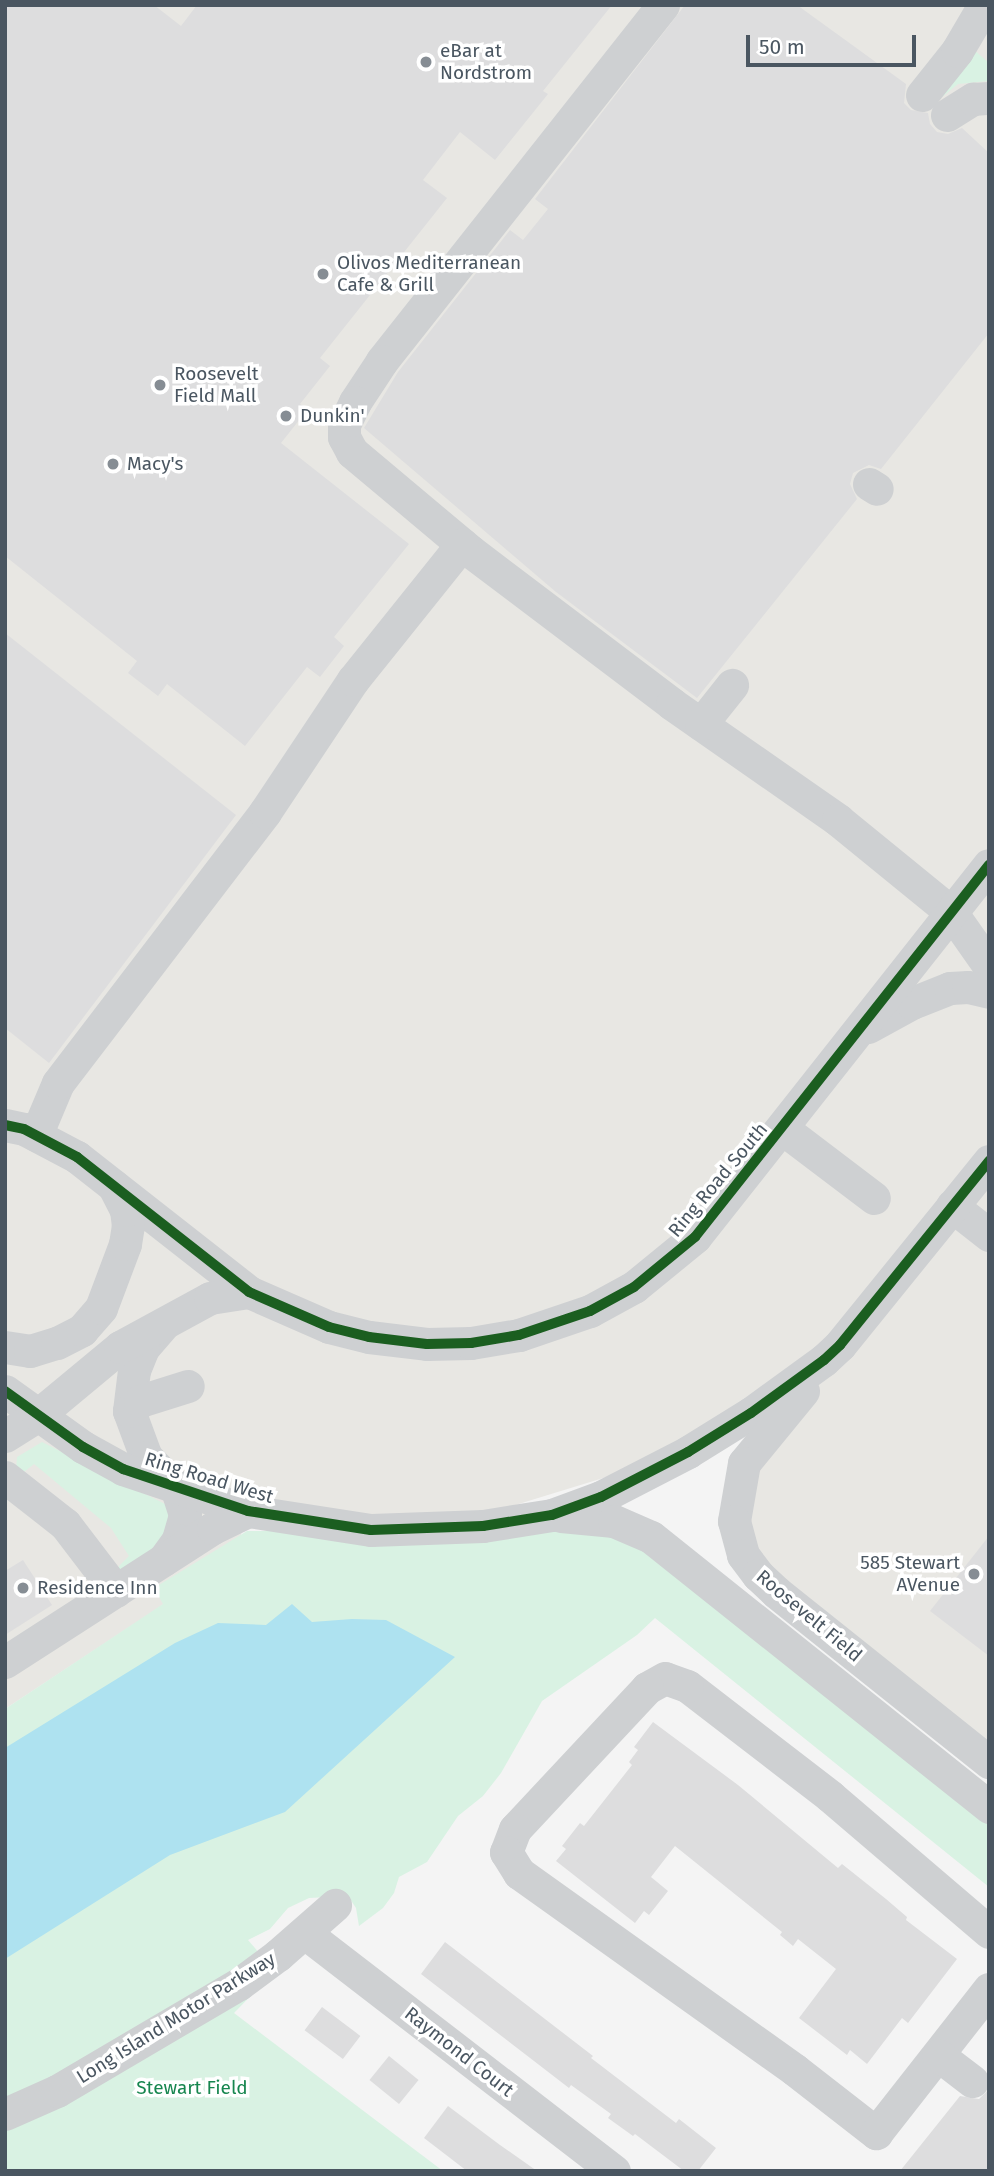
<!DOCTYPE html>
<style>
body{margin:0}
#map{position:relative;width:994px;height:2176px;overflow:hidden;background:#f4f4f4;font-family:"Fira Sans",sans-serif}
div>[style]{position:absolute}
.commercial>*{inset:0;background:#e8e7e3}
.green>*{inset:0;background:#d9f2e3}
.water>*{inset:0;background:#aee2f0}
.building>*{inset:0;background:#ddddde;transform-origin:0 0}
.minor>*{height:33px;margin:-16.5px;padding:0 16.5px;transform-origin:16.5px;border-radius:16.5px;background:#ced0d2}
.cycleway>*{height:10px;margin:-5px;padding:0 5px;transform-origin:5px;border-radius:5px;background:#1b5e20}
.dots>*{width:19px;height:19px;translate:-50% -50%;box-sizing:border-box;border:4px solid #fff;border-radius:50%}
span{translate:-50% -50%;white-space:nowrap;text-align:center;line-height:1.15;-webkit-text-stroke:7px #fff;paint-order:stroke}
.poi-label{font-size:19px;color:#4a5661}
.left{translate:0 -50%;text-align:left}
.right{translate:-100% -50%;text-align:right}
.street-label{font-size:19px;color:#4a5661}
.park-label{font-size:19px;color:#17864f}
.frame{position:absolute;inset:0;border:7px solid #4a5661;pointer-events:none}
.scale{position:absolute;left:746px;top:35px;width:170px;height:32px;box-sizing:border-box;border:4px solid #4a5661;border-top:0;padding-left:9px;font-size:21px;line-height:24px;white-space:nowrap;color:#4a5661;-webkit-text-stroke:5px #fff;paint-order:stroke}
</style>
<div id="map">
<div class="commercial">
<i style="clip-path:polygon(5px 5px,989px 5px,989px 1758px,814px 1616px,747px 1540px,749px 1473px,815px 1372px,688px 1452px,434px 1530px,248px 1511px,229px 1575px,164px 1604px,5px 1709px)"></i>
</div>
<div class="green">
<i style="clip-path:polygon(973px 49px,989px 63px,989px 81px,958px 84px,930px 107px)"></i>
<i style="clip-path:polygon(42px 1442px,169px 1506px,175px 1537px,119px 1575px,119px 1566px,129px 1556px,111px 1528px,34px 1464px,24px 1472px,16px 1470px,17px 1457px)"></i>
<i style="clip-path:polygon(562px 1530px,625px 1538px,680px 1572px,989px 1823px,989px 1887px,655px 1618px,637px 1635px,542px 1701px,501px 1773px,483px 1796px,458px 1816px,427px 1862px,399px 1877px,394px 1893px,383px 1908px,359px 1926px,356px 1908px,348px 1896px,309px 1898px,288px 1908px,270px 1929px,248px 1940px,275px 1971px,234px 2013px,443px 2171px,5px 2171px,5px 1709px,163px 1604px,154px 1588px,247px 1531px)"></i>
</div>
<div class="water">
<i style="clip-path:polygon(292px 1604px,312px 1622px,352px 1619px,386px 1620px,455px 1657px,285px 1812px,170px 1855px,5px 1959px,5px 1748px,175px 1643px,218px 1623px,266px 1625px)"></i>
</div>
<div class="building">
<i style="clip-path:polygon(5px 5px,154px 5px,181px 26px,197px 5px,612px 5px,543px 91px,548px 94px,495px 160px,460px 132px,423px 180px,447px 198px,320px 358px,330px 366px,300px 404px,308px 409px,281px 443px,409px 544px,334px 637px,344px 646px,320px 677px,307px 667px,245px 746px,167px 684px,158px 696px,128px 673px,137px 661px,5px 556px)"></i>
<i style="clip-path:polygon(685px 5px,797px 5px,906px 84px,904px 103px,911px 110px,928px 113px,930px 124px,937px 132px,948px 134px,962px 128px,989px 153px,989px 333px,881px 469px,869px 465px,853px 473px,850px 484px,857px 499px,697px 698px,556px 592px,364px 428px,398px 372px,510px 230px,523px 240px,548px 209px,535px 199px)"></i>
<i style="clip-path:polygon(5px 633px,236px 815px,49px 1063px,5px 1028px)"></i>
<i style="clip-path:polygon(989px 1536px,989px 1656px,930px 1611px)"></i>
<i style="clip-path:polygon(23px 1560px,52px 1605px,5px 1635px,5px 1571px)"></i>
<i style="clip-path:polygon(653px 1722px,738px 1785px,838px 1868px,842px 1864px,886px 1899px,907px 1917px,906px 1920px,957px 1959px,908px 2023px,902px 2018px,867px 2064px,850px 2050px,847px 2055px,799px 2018px,836px 1969px,798px 1939px,793px 1946px,780px 1935px,782px 1932px,675px 1846px,651px 1877px,668px 1891px,649px 1915px,644px 1911px,635px 1923px,556px 1861px,566px 1849px,562px 1846px,580px 1823px,584px 1826px,632px 1765px,629px 1762px,638px 1750px,634px 1747px)"></i>
<i style="clip-path:polygon(445px 1942px,593px 2056px,591px 2058px,676px 2123px,679px 2119px,716px 2148px,698px 2171px,684px 2171px,635px 2134px,633px 2136px,608px 2118px,611px 2114px,571px 2085px,569px 2088px,421px 1974px)"></i>
<i style="left:322px;top:2007px;width:48px;height:29px;rotate:37deg"></i>
<i style="left:389px;top:2056px;width:38px;height:31px;rotate:39deg"></i>
<i style="clip-path:polygon(989px 2089px,989px 2171px,900px 2171px,960px 2096px,979px 2099px)"></i>
<i style="clip-path:polygon(448px 2106px,500px 2145px,537px 2171px,467px 2171px,424px 2138px)"></i>
</div>
<div class="minor">
<i style="left:663px;top:5px;width:454px;rotate:128.3deg"></i>
<i style="left:382px;top:361px;width:49px;rotate:123.4deg"></i>
<i style="left:355px;top:402px;width:25px;rotate:116deg"></i>
<i style="left:344px;top:425px;width:12px;rotate:90deg"></i>
<i style="left:344px;top:437px;width:17px;rotate:62deg"></i>
<i style="left:352px;top:452px;width:154px;rotate:40deg"></i>
<i style="left:470px;top:551px;width:253px;rotate:37.1deg"></i>
<i style="left:672px;top:704px;width:203px;rotate:34.9deg"></i>
<i style="left:838px;top:820px;width:146px;rotate:39.2deg"></i>
<i style="left:951px;top:912px;width:66px;rotate:54.9deg"></i>
<i style="left:922px;top:95px;width:56px;rotate:-51.5deg"></i>
<i style="left:957px;top:51px;width:53px;rotate:-59.6deg"></i>
<i style="left:947px;top:115px;width:31px;rotate:-32deg"></i>
<i style="left:973px;top:99px;width:16px;rotate:-4deg"></i>
<i style="left:869px;top:484px;width:9px;rotate:32deg"></i>
<i style="left:701px;top:724px;width:50px;rotate:-51.5deg"></i>
<i style="left:868px;top:1027px;width:50px;rotate:-28.6deg"></i>
<i style="left:912px;top:1003px;width:41px;rotate:-21.5deg"></i>
<i style="left:950px;top:988px;width:18px;rotate:-3deg"></i>
<i style="left:968px;top:987px;width:22px;rotate:13deg"></i>
<i style="left:5px;top:1125px;width:19px;rotate:12deg"></i>
<i style="left:24px;top:1129px;width:60px;rotate:27.8deg"></i>
<i style="left:77px;top:1157px;width:219px;rotate:38.1deg"></i>
<i style="left:249px;top:1292px;width:87px;rotate:23.6deg"></i>
<i style="left:329px;top:1327px;width:41px;rotate:14deg"></i>
<i style="left:369px;top:1337px;width:58px;rotate:6.9deg"></i>
<i style="left:427px;top:1344px;width:44px;rotate:-1.3deg"></i>
<i style="left:471px;top:1343px;width:49px;rotate:-9.5deg"></i>
<i style="left:519px;top:1335px;width:75px;rotate:-18.7deg"></i>
<i style="left:590px;top:1311px;width:50px;rotate:-28.6deg"></i>
<i style="left:634px;top:1287px;width:79px;rotate:-39.3deg"></i>
<i style="left:695px;top:1237px;width:474px;rotate:-51.7deg"></i>
<i style="left:783px;top:1129px;width:114px;rotate:37.2deg"></i>
<i style="left:36px;top:1135px;width:56px;rotate:-67.1deg"></i>
<i style="left:58px;top:1083px;width:341px;rotate:-52.6deg"></i>
<i style="left:265px;top:812px;width:159px;rotate:-56.3deg"></i>
<i style="left:353px;top:680px;width:174px;rotate:-51.3deg"></i>
<i style="left:952px;top:1206px;width:47px;rotate:38.1deg"></i>
<i style="left:162px;top:1326px;width:29px;rotate:131deg"></i>
<i style="left:143px;top:1348px;width:24px;rotate:112deg"></i>
<i style="left:134px;top:1370px;width:41px;rotate:97deg"></i>
<i style="left:129px;top:1411px;width:49px;rotate:69.7deg"></i>
<i style="left:146px;top:1457px;width:42px;rotate:45deg"></i>
<i style="left:176px;top:1487px;width:29px;rotate:72deg"></i>
<i style="left:185px;top:1515px;width:26px;rotate:106deg"></i>
<i style="left:178px;top:1540px;width:24px;rotate:126deg"></i>
<i style="left:5px;top:1347px;width:25px;rotate:9deg"></i>
<i style="left:30px;top:1351px;width:28px;rotate:-17deg"></i>
<i style="left:57px;top:1343px;width:28px;rotate:-27deg"></i>
<i style="left:82px;top:1330px;width:29px;rotate:-49deg"></i>
<i style="left:101px;top:1308px;width:68px;rotate:-69.4deg"></i>
<i style="left:125px;top:1244px;width:18px;rotate:-81deg"></i>
<i style="left:128px;top:1226px;width:16px;rotate:-97deg"></i>
<i style="left:126px;top:1210px;width:27px;rotate:-117deg"></i>
<i style="left:5px;top:1391px;width:96px;rotate:35.7deg"></i>
<i style="left:83px;top:1447px;width:46px;rotate:28.8deg"></i>
<i style="left:123px;top:1469px;width:132px;rotate:18.6deg"></i>
<i style="left:248px;top:1511px;width:124px;rotate:8.8deg"></i>
<i style="left:371px;top:1530px;width:112px;rotate:-2deg"></i>
<i style="left:483px;top:1526px;width:70px;rotate:-9.1deg"></i>
<i style="left:552px;top:1515px;width:52px;rotate:-20.2deg"></i>
<i style="left:601px;top:1497px;width:98px;rotate:-27.3deg"></i>
<i style="left:688px;top:1452px;width:74px;rotate:-31.8deg"></i>
<i style="left:751px;top:1413px;width:90px;rotate:-36deg"></i>
<i style="left:824px;top:1360px;width:22px;rotate:-43deg"></i>
<i style="left:840px;top:1345px;width:237px;rotate:-51deg"></i>
<i style="left:803px;top:1391px;width:93px;rotate:129.3deg"></i>
<i style="left:744px;top:1463px;width:59px;rotate:99.8deg"></i>
<i style="left:734px;top:1521px;width:35px;rotate:75deg"></i>
<i style="left:743px;top:1555px;width:25px;rotate:53deg"></i>
<i style="left:758px;top:1575px;width:25px;rotate:43deg"></i>
<i style="left:776px;top:1592px;width:273px;rotate:38.6deg"></i>
<i style="left:129px;top:1411px;width:15px;rotate:-42deg"></i>
<i style="left:140px;top:1401px;width:50px;rotate:-17.4deg"></i>
<i style="left:5px;top:1436px;width:39px;rotate:-32deg"></i>
<i style="left:38px;top:1415px;width:107px;rotate:-39.7deg"></i>
<i style="left:120px;top:1347px;width:102px;rotate:-28.6deg"></i>
<i style="left:210px;top:1298px;width:39px;rotate:-9deg"></i>
<i style="left:5px;top:1477px;width:76px;rotate:38.1deg"></i>
<i style="left:65px;top:1524px;width:84px;rotate:52.7deg"></i>
<i style="left:561px;top:1516px;width:53px;rotate:5.4deg"></i>
<i style="left:614px;top:1521px;width:40px;rotate:23.4deg"></i>
<i style="left:651px;top:1537px;width:433px;rotate:38.6deg"></i>
<i style="left:5px;top:1662px;width:247px;rotate:-32.8deg"></i>
<i style="left:213px;top:1528px;width:39px;rotate:-26deg"></i>
<i style="left:989px;top:1932px;width:209px;rotate:-139.5deg"></i>
<i style="left:830px;top:1796px;width:180px;rotate:-142.4deg"></i>
<i style="left:687px;top:1686px;width:23px;rotate:-160deg"></i>
<i style="left:665px;top:1678px;width:21px;rotate:151deg"></i>
<i style="left:647px;top:1688px;width:193px;rotate:133.1deg"></i>
<i style="left:515px;top:1829px;width:25px;rotate:111deg"></i>
<i style="left:506px;top:1852px;width:25px;rotate:58deg"></i>
<i style="left:519px;top:1873px;width:339px;rotate:35.5deg"></i>
<i style="left:795px;top:2070px;width:103px;rotate:37.9deg"></i>
<i style="left:876px;top:2133px;width:183px;rotate:-51.9deg"></i>
<i style="left:305px;top:1933px;width:390px;rotate:37.6deg"></i>
<i style="left:938px;top:2055px;width:43px;rotate:37.4deg"></i>
<i style="left:5px;top:2114px;width:57px;rotate:-23.9deg"></i>
<i style="left:57px;top:2091px;width:211px;rotate:-30.5deg"></i>
<i style="left:239px;top:1984px;width:49px;rotate:-36.6deg"></i>
<i style="left:278px;top:1955px;width:76px;rotate:-41.3deg"></i>
</div>
<div class="cycleway">
<i style="left:5px;top:1125px;width:19px;rotate:12deg"></i>
<i style="left:24px;top:1129px;width:60px;rotate:27.8deg"></i>
<i style="left:77px;top:1157px;width:219px;rotate:38.1deg"></i>
<i style="left:249px;top:1292px;width:87px;rotate:23.6deg"></i>
<i style="left:329px;top:1327px;width:41px;rotate:14deg"></i>
<i style="left:369px;top:1337px;width:58px;rotate:6.9deg"></i>
<i style="left:427px;top:1344px;width:44px;rotate:-1.3deg"></i>
<i style="left:471px;top:1343px;width:49px;rotate:-9.5deg"></i>
<i style="left:519px;top:1335px;width:75px;rotate:-18.7deg"></i>
<i style="left:590px;top:1311px;width:50px;rotate:-28.6deg"></i>
<i style="left:634px;top:1287px;width:79px;rotate:-39.3deg"></i>
<i style="left:695px;top:1237px;width:474px;rotate:-51.7deg"></i>
<i style="left:5px;top:1391px;width:96px;rotate:35.7deg"></i>
<i style="left:83px;top:1447px;width:46px;rotate:28.8deg"></i>
<i style="left:123px;top:1469px;width:132px;rotate:18.6deg"></i>
<i style="left:248px;top:1511px;width:124px;rotate:8.8deg"></i>
<i style="left:371px;top:1530px;width:112px;rotate:-2deg"></i>
<i style="left:483px;top:1526px;width:70px;rotate:-9.1deg"></i>
<i style="left:552px;top:1515px;width:52px;rotate:-20.2deg"></i>
<i style="left:601px;top:1497px;width:98px;rotate:-27.3deg"></i>
<i style="left:688px;top:1452px;width:74px;rotate:-31.8deg"></i>
<i style="left:751px;top:1413px;width:90px;rotate:-36deg"></i>
<i style="left:824px;top:1360px;width:22px;rotate:-43deg"></i>
<i style="left:840px;top:1345px;width:237px;rotate:-51deg"></i>
</div>
<div class="dots">
<i style="left:426px;top:62px;background:#868d94"></i>
<i style="left:323px;top:274px;background:#868d94"></i>
<i style="left:160px;top:385px;background:#868d94"></i>
<i style="left:286px;top:416px;background:#868d94"></i>
<i style="left:113px;top:464px;background:#868d94"></i>
<i style="left:974px;top:1574px;background:#868d94"></i>
<i style="left:23px;top:1588px;background:#868d94"></i>
</div>
<div class="poi-label">
<span class="left" style="left:440px;top:62px">eBar at<br>Nordstrom</span>
<span class="left" style="left:337px;top:274px">Olivos Mediterranean<br>Cafe &amp; Grill</span>
<span class="left" style="left:174px;top:385px">Roosevelt<br>Field Mall</span>
<span class="left" style="left:300px;top:416px">Dunkin'</span>
<span class="left" style="left:127px;top:464px">Macy's</span>
<span class="right" style="left:960px;top:1574px">585 Stewart<br>AVenue</span>
<span class="left" style="left:37px;top:1588px">Residence Inn</span>
</div>
<div class="street-label">
<span style="left:718px;top:1180px;rotate:-50deg">Ring Road South</span>
<span style="left:209px;top:1478px;rotate:17deg">Ring Road West</span>
<span style="left:809px;top:1616px;rotate:40deg">Roosevelt Field</span>
<span style="left:176px;top:2018px;rotate:-32deg">Long Island Motor Parkway</span>
<span style="left:459px;top:2052px;rotate:38deg">Raymond Court</span>
</div>
<div class="park-label">
<span style="left:192px;top:2088px">Stewart Field</span>
</div>
<div class="frame"></div>
<div class="scale">50 m</div>
</div>
